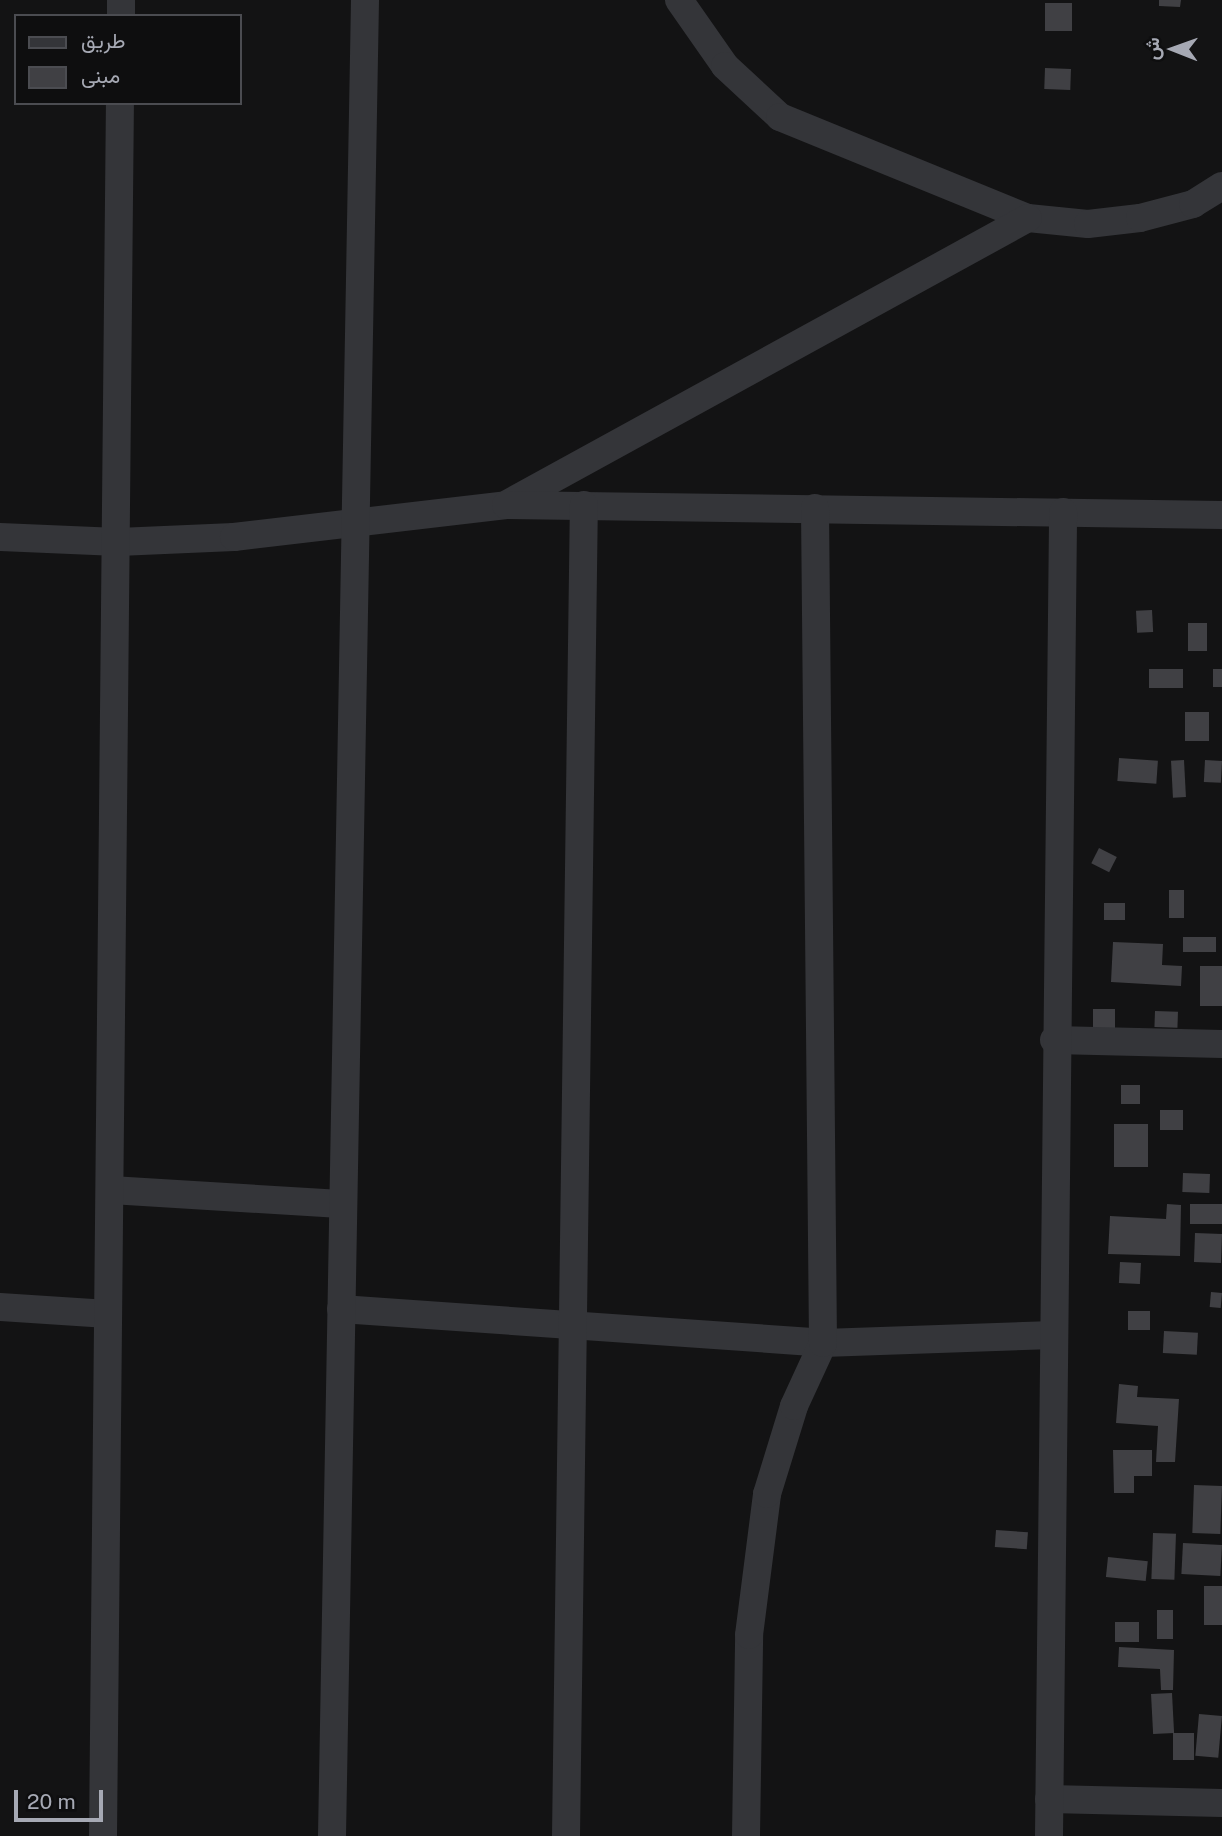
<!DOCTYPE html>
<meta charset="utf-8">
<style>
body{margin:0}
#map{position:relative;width:1222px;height:1836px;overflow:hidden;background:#131314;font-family:"Public Sans",Vazirmatn,sans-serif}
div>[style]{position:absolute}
.building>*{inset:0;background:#404044;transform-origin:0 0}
.street>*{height:28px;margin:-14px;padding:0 14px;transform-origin:14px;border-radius:14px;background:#343539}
span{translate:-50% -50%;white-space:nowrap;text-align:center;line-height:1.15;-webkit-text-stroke:5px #0e0e0f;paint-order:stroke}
.legend{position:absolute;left:14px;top:14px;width:228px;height:91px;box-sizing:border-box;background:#0e0e0f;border:2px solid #4b4c51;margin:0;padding:9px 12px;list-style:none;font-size:21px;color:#a6a9b4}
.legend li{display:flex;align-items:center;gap:14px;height:35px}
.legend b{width:35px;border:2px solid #4b4c51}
.north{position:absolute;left:1138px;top:14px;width:70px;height:70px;-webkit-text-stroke:5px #0e0e0f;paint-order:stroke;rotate:271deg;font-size:19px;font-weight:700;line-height:28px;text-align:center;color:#a6a9b4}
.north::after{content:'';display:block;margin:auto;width:24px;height:32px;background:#a6a9b4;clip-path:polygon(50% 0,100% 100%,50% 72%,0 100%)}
.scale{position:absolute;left:14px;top:1790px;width:89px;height:32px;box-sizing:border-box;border:4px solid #a6a9b4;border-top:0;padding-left:9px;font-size:21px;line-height:24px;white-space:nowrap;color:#a6a9b4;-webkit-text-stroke:5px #0e0e0f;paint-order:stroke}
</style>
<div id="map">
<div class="building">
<i style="clip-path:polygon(1159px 0,1181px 0,1180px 7px,1159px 6px)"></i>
<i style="left:1045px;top:3px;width:27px;height:28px"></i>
<i style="left:1045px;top:68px;width:26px;height:21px;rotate:2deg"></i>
<i style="left:1152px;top:610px;width:22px;height:16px;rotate:87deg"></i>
<i style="left:1188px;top:623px;width:19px;height:28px"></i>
<i style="left:1149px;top:669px;width:34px;height:19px"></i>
<i style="left:1213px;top:669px;width:9px;height:18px"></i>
<i style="left:1185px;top:712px;width:24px;height:29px"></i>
<i style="left:1119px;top:758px;width:39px;height:23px;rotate:4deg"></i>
<i style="left:1184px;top:760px;width:37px;height:13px;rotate:87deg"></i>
<i style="left:1205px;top:760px;width:17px;height:22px;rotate:3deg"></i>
<i style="left:1099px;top:848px;width:20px;height:17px;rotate:27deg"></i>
<i style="left:1169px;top:890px;width:15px;height:28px"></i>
<i style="left:1104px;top:903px;width:21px;height:17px"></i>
<i style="left:1216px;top:937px;width:15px;height:33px;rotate:90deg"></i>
<i style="clip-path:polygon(1113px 942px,1163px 944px,1162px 965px,1182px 966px,1181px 986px,1111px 982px)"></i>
<i style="left:1200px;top:966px;width:22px;height:40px"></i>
<i style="left:1115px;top:1009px;width:19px;height:22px;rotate:90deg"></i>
<i style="left:1155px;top:1011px;width:23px;height:16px;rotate:2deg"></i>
<i style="left:1121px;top:1085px;width:19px;height:19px"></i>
<i style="left:1160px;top:1110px;width:23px;height:20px"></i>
<i style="left:1114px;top:1124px;width:34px;height:43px"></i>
<i style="left:1183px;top:1173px;width:27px;height:19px;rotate:2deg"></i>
<i style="clip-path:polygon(1167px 1204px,1181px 1205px,1180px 1256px,1108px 1254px,1110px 1216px,1166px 1219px)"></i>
<i style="left:1222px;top:1204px;width:20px;height:32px;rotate:90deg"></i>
<i style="left:1195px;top:1233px;width:27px;height:29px;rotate:2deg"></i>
<i style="left:1120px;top:1262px;width:21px;height:21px;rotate:3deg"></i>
<i style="left:1211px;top:1292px;width:11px;height:15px;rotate:5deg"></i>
<i style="left:1128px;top:1311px;width:22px;height:19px"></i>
<i style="left:1164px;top:1331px;width:34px;height:22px;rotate:3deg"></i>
<i style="clip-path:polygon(1119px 1384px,1138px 1386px,1137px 1397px,1179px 1399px,1175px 1462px,1156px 1462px,1158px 1426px,1116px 1423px)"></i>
<i style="clip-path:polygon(1113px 1450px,1152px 1450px,1152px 1476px,1134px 1476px,1134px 1493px,1114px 1493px)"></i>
<i style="left:1194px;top:1485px;width:28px;height:48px;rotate:2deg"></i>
<i style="left:996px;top:1530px;width:32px;height:17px;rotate:4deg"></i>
<i style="left:1153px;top:1533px;width:23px;height:46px;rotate:2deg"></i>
<i style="left:1183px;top:1543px;width:39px;height:31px;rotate:3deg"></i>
<i style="left:1108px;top:1557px;width:40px;height:20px;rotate:6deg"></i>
<i style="left:1204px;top:1586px;width:18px;height:39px"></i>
<i style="left:1157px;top:1610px;width:16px;height:29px"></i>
<i style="left:1139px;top:1622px;width:20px;height:24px;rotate:90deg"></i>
<i style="clip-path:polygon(1119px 1647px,1174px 1650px,1173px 1690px,1161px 1690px,1160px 1669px,1118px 1667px)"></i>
<i style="left:1172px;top:1693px;width:40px;height:21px;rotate:87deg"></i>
<i style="left:1199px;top:1714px;width:23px;height:42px;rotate:5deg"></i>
<i style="left:1194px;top:1733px;width:27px;height:21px;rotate:90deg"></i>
</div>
<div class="street">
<i style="left:679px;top:0;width:80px;rotate:55.1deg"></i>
<i style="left:725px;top:66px;width:75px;rotate:42.8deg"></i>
<i style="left:780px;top:117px;width:268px;rotate:22.2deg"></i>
<i style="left:1028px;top:218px;width:60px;rotate:5.7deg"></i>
<i style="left:1088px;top:224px;width:52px;rotate:-6.6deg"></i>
<i style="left:1140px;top:218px;width:55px;rotate:-14.8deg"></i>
<i style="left:1193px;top:204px;width:34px;rotate:-32deg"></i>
<i style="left:121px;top:16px;width:16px;rotate:-90deg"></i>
<i style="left:509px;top:503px;width:592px;rotate:-28.77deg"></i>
<i style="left:0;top:537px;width:118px;rotate:2.4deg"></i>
<i style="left:118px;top:542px;width:116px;rotate:-2.5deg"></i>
<i style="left:234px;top:537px;width:274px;rotate:-6.7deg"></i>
<i style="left:506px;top:505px;width:716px;rotate:0.8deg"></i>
<i style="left:1054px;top:1040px;width:168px;rotate:1.4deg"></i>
<i style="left:111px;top:1190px;width:230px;rotate:3.5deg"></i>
<i style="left:0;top:1307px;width:108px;rotate:3.7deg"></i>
<i style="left:341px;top:1309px;width:483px;rotate:4deg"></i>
<i style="left:823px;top:1343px;width:230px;rotate:-2deg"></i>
<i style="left:1049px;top:1799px;width:173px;rotate:1.3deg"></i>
<i style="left:103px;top:1836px;width:1733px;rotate:-89.44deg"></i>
<i style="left:332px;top:1836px;width:1836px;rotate:-88.97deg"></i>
<i style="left:566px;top:1836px;width:1331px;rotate:-89.23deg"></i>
<i style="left:746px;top:1836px;width:201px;rotate:-89.1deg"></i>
<i style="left:749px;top:1635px;width:142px;rotate:-82.7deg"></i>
<i style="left:767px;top:1494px;width:92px;rotate:-72.9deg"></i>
<i style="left:794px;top:1406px;width:69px;rotate:-65.3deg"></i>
<i style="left:823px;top:1343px;width:835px;rotate:-90.55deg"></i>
<i style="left:1049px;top:1836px;width:1324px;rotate:-89.39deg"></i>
</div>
<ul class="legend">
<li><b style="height:9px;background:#343539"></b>طريق</li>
<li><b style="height:19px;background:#404044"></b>مبنى</li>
</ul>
<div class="north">ش</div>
<div class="scale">20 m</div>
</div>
